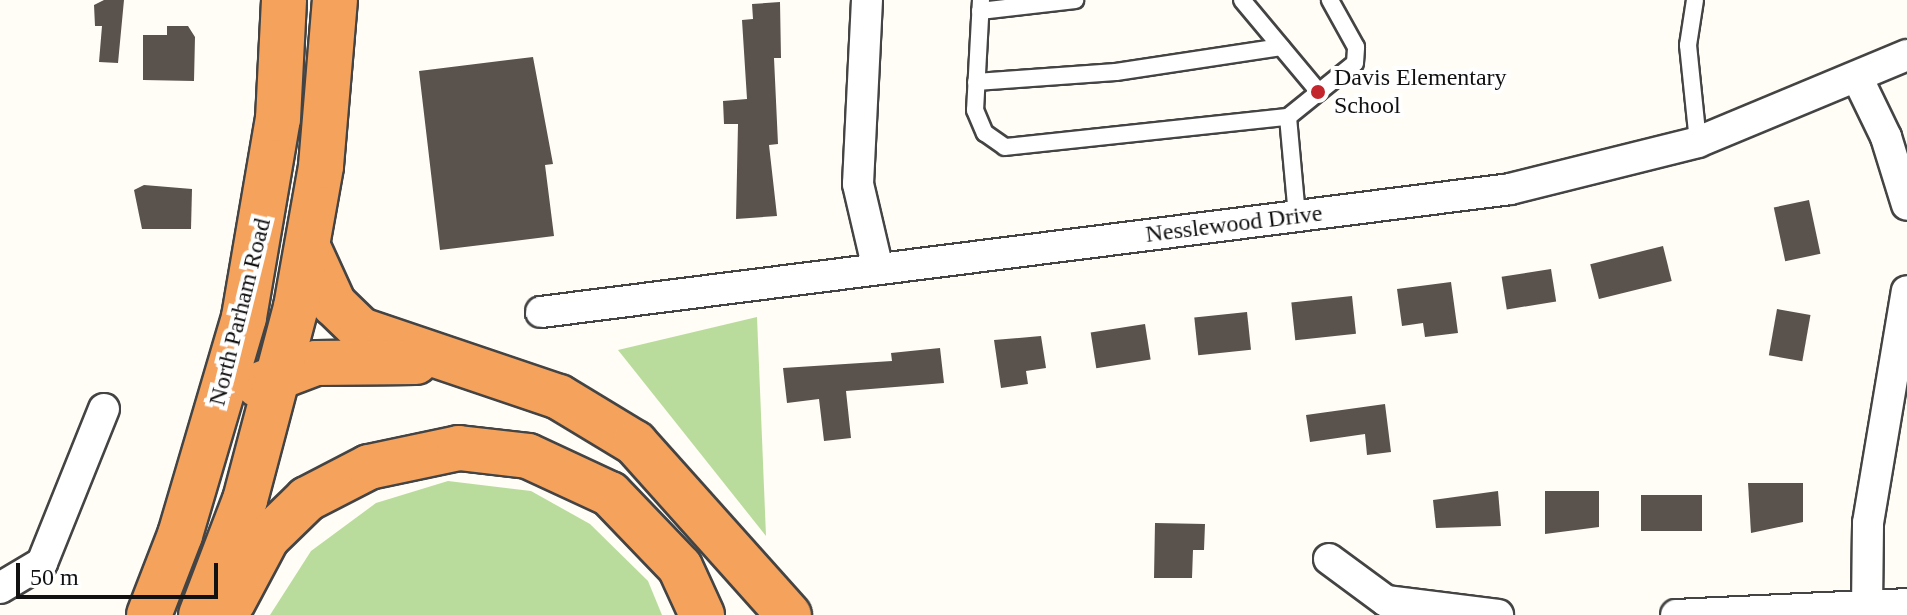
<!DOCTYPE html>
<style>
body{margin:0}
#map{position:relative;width:1907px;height:615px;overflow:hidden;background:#fffdf5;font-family:"Times New Roman",serif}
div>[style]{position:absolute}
.forest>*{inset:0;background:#b9dc9c}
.building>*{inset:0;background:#5a524d;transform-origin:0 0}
.roads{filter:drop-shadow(2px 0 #444) drop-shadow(-2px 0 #444) drop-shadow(0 2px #444) drop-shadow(0 -2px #444)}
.lane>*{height:16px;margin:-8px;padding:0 8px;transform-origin:8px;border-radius:8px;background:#fff}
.street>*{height:30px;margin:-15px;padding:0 15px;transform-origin:15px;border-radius:15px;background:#fff}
.highway>*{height:44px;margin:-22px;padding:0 22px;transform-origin:22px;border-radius:22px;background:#f5a25d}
.dots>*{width:22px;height:22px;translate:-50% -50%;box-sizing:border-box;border:4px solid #fff;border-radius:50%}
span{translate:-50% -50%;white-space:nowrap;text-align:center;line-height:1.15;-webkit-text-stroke:8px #fff;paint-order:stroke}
.poi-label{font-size:24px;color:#111}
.left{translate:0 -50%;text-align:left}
.street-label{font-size:24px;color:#111}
.scale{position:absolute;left:16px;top:563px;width:202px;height:36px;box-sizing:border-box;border:4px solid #111;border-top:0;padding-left:10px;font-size:24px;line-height:28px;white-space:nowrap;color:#111;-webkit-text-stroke:6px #fff;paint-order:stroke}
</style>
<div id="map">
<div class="forest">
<i style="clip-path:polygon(757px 317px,766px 536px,618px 350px)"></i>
<i style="clip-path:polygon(448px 481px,531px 491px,590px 524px,648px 581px,662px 615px,270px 615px,311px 551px,376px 503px)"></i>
</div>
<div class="building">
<i style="clip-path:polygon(104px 0,124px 0,118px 63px,99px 62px,102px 26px,95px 26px,94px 5px)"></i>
<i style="clip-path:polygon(780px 2px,781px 58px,774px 58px,778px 144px,769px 145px,777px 216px,736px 219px,738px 124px,724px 124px,723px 101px,747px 99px,742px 20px,753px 19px,752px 4px)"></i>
<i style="clip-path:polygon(167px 26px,188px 26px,195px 37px,194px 81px,143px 80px,143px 35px,167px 35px)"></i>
<i style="clip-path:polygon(533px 57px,553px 164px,545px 165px,554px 236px,440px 250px,419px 71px)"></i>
<i style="clip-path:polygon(144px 185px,192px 189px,191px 229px,142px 229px,134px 190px)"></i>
<i style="left:1809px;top:200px;width:55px;height:36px;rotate:78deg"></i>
<i style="left:1663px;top:246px;width:36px;height:75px;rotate:76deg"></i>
<i style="left:1551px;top:269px;width:33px;height:50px;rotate:81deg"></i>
<i style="clip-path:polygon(1451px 282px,1458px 333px,1425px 337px,1423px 323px,1402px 326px,1397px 289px)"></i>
<i style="left:1352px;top:296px;width:38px;height:61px;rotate:84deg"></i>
<i style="left:1777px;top:309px;width:34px;height:47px;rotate:10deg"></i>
<i style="left:1247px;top:312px;width:38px;height:53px;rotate:84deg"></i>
<i style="left:1145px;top:324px;width:36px;height:55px;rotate:81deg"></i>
<i style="clip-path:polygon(1041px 336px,1046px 368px,1026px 371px,1028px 384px,1001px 388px,994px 340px)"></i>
<i style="clip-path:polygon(940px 348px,944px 383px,846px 391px,851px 438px,824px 441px,819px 399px,787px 403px,783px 368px,892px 361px,891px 353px)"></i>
<i style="clip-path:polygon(1385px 404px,1391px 452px,1367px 455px,1365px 434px,1310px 442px,1306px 415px)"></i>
<i style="clip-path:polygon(1748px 483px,1803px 483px,1803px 522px,1751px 533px)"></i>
<i style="clip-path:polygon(1498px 491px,1501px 526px,1436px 528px,1433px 500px)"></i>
<i style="clip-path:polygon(1545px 491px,1599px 491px,1599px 527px,1545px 534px)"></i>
<i style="left:1641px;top:495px;width:61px;height:36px"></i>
<i style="clip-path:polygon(1155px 523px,1205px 524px,1204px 550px,1193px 550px,1192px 578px,1154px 578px)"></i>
</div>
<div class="roads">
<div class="lane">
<i style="left:981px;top:0;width:110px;rotate:93.1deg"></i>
<i style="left:975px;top:110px;width:25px;rotate:67deg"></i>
<i style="left:985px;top:133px;width:24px;rotate:35deg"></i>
<i style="left:1005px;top:147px;width:285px;rotate:-6.1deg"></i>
<i style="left:1242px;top:0;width:120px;rotate:50.1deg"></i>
<i style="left:1695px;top:0;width:46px;rotate:98.8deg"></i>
<i style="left:1688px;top:45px;width:98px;rotate:84.1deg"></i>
<i style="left:980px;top:11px;width:96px;rotate:-6.6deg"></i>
<i style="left:976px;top:82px;width:140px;rotate:-4.1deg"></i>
<i style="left:1116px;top:72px;width:167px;rotate:-8.6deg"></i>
<i style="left:1297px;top:216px;width:99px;rotate:-95.2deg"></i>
<i style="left:1288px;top:117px;width:86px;rotate:-38.9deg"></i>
<i style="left:1355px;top:63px;width:16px;rotate:-86deg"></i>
<i style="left:1356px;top:47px;width:54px;rotate:-119deg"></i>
</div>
<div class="street">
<i style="left:867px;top:0;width:184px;rotate:92.8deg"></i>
<i style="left:858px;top:184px;width:87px;rotate:76.8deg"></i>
<i style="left:1857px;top:77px;width:67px;rotate:64.2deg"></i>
<i style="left:1886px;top:137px;width:71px;rotate:72.8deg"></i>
<i style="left:541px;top:312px;width:977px;rotate:-7.23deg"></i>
<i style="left:1510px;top:189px;width:194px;rotate:-14deg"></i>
<i style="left:1698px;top:142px;width:226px;rotate:-22.6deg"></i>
<i style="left:1329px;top:559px;width:71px;rotate:36.4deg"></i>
<i style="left:1386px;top:601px;width:113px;rotate:7.1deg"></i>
<i style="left:0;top:588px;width:49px;rotate:-30.8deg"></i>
<i style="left:42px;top:563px;width:166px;rotate:-68.1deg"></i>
<i style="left:1867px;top:607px;width:84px;rotate:-89.3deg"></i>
<i style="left:1868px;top:523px;width:235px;rotate:-80.5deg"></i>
<i style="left:1676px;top:615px;width:231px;rotate:-2.7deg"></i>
</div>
<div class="highway">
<i style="left:308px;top:247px;width:63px;rotate:65.5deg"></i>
<i style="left:334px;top:304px;width:37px;rotate:44deg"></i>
<i style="left:361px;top:330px;width:209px;rotate:18.7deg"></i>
<i style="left:559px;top:397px;width:89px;rotate:31.2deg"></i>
<i style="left:635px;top:443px;width:231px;rotate:48.2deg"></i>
<i style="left:258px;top:385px;width:62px;rotate:-20.8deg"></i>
<i style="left:316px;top:363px;width:100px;rotate:-0.6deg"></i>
<i style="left:233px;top:602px;width:72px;rotate:-62deg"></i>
<i style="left:267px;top:538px;width:56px;rotate:-44.3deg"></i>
<i style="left:307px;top:499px;width:70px;rotate:-27.3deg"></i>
<i style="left:369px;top:467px;width:92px;rotate:-11.9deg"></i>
<i style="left:459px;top:448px;width:69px;rotate:6.6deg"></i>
<i style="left:528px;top:456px;width:90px;rotate:24.9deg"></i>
<i style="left:610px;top:494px;width:101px;rotate:46.2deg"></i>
<i style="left:680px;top:567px;width:53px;rotate:65.4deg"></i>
<i style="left:149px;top:615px;width:86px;rotate:-68.8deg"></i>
<i style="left:180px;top:535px;width:227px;rotate:-73.6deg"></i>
<i style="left:244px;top:317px;width:201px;rotate:-80.3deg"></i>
<i style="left:278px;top:119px;width:119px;rotate:-87.1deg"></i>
<i style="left:201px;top:615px;width:123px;rotate:-69.1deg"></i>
<i style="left:245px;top:500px;width:200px;rotate:-75.2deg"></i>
<i style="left:296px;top:307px;width:143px;rotate:-79.9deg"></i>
<i style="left:321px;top:166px;width:167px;rotate:-85.2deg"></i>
</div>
</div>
<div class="dots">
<i style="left:1318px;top:92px;background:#c4262e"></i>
</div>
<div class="poi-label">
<span class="left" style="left:1334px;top:92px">Davis Elementary<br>School</span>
</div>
<div class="street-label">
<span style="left:1234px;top:224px;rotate:-7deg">Nesslewood Drive</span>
<span style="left:240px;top:312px;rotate:-76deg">North Parham Road</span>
</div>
<div class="scale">50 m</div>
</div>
